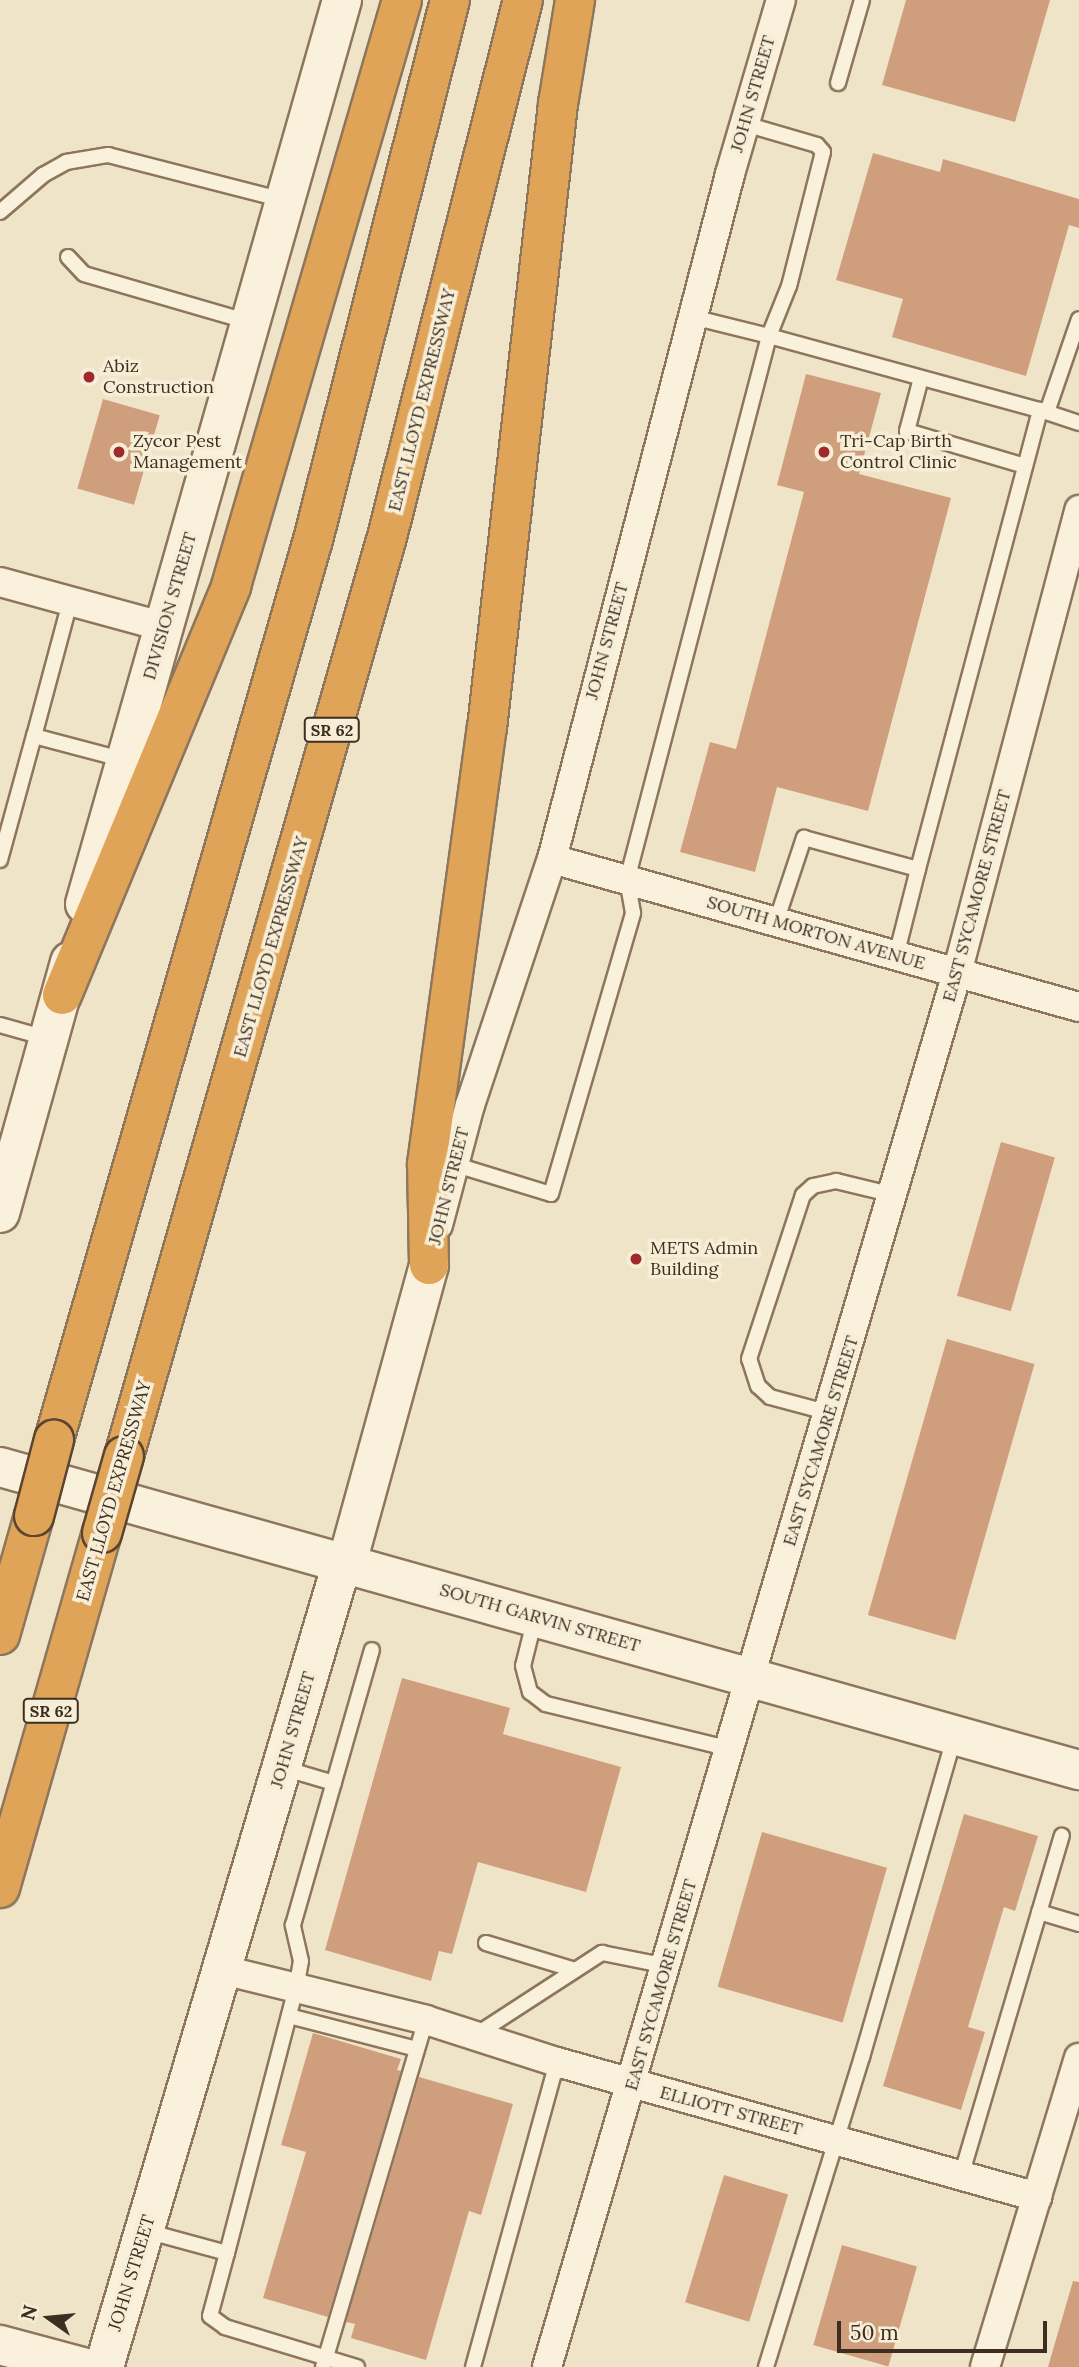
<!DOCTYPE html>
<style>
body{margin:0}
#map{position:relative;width:1079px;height:2367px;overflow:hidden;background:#f0e4c8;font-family:Lora,serif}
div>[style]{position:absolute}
.building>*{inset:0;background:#cf9f7d;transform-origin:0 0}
.roads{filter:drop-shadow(2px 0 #8d765c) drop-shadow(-2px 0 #8d765c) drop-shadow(0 2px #8d765c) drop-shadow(0 -2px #8d765c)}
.lane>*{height:14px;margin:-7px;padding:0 7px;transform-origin:7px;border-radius:7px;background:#faf1dc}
.street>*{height:28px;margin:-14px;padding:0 14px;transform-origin:14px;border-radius:14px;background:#faf1dc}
.secondary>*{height:38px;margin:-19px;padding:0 19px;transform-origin:19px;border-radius:19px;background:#faf1dc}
.highway>*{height:38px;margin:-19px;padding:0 19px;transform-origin:19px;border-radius:19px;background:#e0a458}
.bridges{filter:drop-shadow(2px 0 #5b4430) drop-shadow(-2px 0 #5b4430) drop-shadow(0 2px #5b4430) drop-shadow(0 -2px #5b4430)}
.highway-bridge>*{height:38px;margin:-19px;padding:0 19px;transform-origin:19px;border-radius:19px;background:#e0a458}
.dots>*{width:19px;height:19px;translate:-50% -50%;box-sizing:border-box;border:4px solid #f7eed8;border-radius:50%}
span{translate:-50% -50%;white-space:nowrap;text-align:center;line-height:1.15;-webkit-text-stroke:7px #f7eed8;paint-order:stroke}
.shield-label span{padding:2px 5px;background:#f7eed8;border:2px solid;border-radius:5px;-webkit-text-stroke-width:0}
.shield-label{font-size:16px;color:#3d2e20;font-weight:700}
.street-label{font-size:18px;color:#3d2e20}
.poi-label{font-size:18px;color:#3d2e20}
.left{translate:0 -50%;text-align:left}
.north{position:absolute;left:14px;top:2283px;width:70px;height:70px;-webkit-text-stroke:5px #f7eed8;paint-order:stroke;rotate:285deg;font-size:19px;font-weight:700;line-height:28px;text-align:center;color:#3d2e20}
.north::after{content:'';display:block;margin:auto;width:24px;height:32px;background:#3d2e20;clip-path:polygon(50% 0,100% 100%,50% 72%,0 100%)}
.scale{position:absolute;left:837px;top:2321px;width:210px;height:32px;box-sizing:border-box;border:4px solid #3d2e20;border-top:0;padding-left:9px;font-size:21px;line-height:24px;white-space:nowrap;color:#3d2e20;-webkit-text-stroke:5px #f7eed8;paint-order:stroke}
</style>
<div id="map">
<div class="building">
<i style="clip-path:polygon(906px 0,1050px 0,1015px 122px,882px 85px)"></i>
<i style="clip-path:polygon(873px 153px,940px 172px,943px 159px,1079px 199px,1079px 228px,1069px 225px,1026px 376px,892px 337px,903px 299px,836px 280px)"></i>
<i style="clip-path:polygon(806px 374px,881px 393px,859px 474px,951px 498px,868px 811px,777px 787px,755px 872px,680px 852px,710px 742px,736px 749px,804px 492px,777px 485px)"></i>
<i style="left:103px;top:399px;width:59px;height:93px;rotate:16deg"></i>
<i style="left:1001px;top:1142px;width:56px;height:160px;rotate:16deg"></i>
<i style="left:947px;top:1339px;width:91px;height:287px;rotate:16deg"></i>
<i style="clip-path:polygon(402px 1678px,510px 1708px,503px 1734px,621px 1767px,586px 1892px,478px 1862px,452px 1954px,439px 1951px,431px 1981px,325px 1950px)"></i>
<i style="clip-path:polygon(964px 1814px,1038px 1836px,1015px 1911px,1004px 1907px,968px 2027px,985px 2032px,961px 2110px,883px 2086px)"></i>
<i style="left:762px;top:1832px;width:130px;height:161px;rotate:16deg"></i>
<i style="clip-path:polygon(313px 2033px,401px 2059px,397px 2070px,401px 2071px,328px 2317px,263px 2298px,306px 2152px,281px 2145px)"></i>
<i style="clip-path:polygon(419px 2077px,513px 2104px,481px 2215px,469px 2211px,426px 2360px,351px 2338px,355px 2324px,346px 2322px)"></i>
<i style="left:724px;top:2175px;width:67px;height:133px;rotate:17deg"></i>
<i style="left:842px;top:2245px;width:78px;height:104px;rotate:16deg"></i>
<i style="clip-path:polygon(1073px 2281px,1079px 2282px,1079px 2367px,1048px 2367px)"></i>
</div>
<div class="roads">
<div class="lane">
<i style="left:838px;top:83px;width:86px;rotate:-73.9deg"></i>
<i style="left:745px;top:124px;width:75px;rotate:16.3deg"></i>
<i style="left:817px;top:145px;width:9px;rotate:49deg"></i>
<i style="left:823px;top:152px;width:138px;rotate:104.2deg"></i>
<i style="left:789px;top:286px;width:54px;rotate:111.8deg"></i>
<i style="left:769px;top:336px;width:281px;rotate:15.3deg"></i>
<i style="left:0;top:212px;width:57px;rotate:-40.7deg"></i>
<i style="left:43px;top:175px;width:26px;rotate:-29deg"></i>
<i style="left:66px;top:162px;width:43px;rotate:-9.5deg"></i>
<i style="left:108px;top:155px;width:181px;rotate:14.4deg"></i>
<i style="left:68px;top:257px;width:23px;rotate:47deg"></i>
<i style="left:84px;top:274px;width:172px;rotate:16.2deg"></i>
<i style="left:921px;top:378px;width:55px;rotate:104.8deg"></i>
<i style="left:907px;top:431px;width:123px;rotate:16.5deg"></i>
<i style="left:1047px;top:412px;width:98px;rotate:-71deg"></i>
<i style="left:70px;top:602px;width:139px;rotate:105deg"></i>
<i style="left:34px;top:736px;width:94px;rotate:14.8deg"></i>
<i style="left:0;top:860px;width:129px;rotate:-74.7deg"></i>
<i style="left:776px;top:922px;width:89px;rotate:-71.6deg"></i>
<i style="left:804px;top:838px;width:118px;rotate:15.2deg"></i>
<i style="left:918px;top:869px;width:475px;rotate:-75.1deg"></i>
<i style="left:1040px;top:410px;width:41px;rotate:18.4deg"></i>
<i style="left:896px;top:956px;width:90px;rotate:-75.8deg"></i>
<i style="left:0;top:1025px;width:48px;rotate:15.8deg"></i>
<i style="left:453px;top:1164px;width:102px;rotate:17deg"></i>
<i style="left:551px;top:1194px;width:293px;rotate:-73.7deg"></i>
<i style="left:633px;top:913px;width:34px;rotate:-100deg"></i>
<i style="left:627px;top:880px;width:562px;rotate:-75.37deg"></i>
<i style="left:769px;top:336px;width:79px;rotate:-166.1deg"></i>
<i style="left:830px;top:1413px;width:62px;rotate:-165.1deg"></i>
<i style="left:770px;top:1397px;width:16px;rotate:-137deg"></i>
<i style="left:758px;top:1386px;width:28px;rotate:-108deg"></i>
<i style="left:749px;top:1359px;width:173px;rotate:-71.8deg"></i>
<i style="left:803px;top:1195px;width:13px;rotate:-42deg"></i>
<i style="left:813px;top:1186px;width:24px;rotate:-12deg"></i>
<i style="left:836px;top:1181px;width:60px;rotate:13.6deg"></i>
<i style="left:535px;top:1618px;width:49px;rotate:104deg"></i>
<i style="left:523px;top:1666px;width:27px;rotate:75deg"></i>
<i style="left:530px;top:1692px;width:20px;rotate:37deg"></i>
<i style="left:546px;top:1704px;width:189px;rotate:13.7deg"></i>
<i style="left:283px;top:1768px;width:53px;rotate:16.4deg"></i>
<i style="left:1039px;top:1912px;width:42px;rotate:16.7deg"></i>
<i style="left:486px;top:1943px;width:93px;rotate:16.9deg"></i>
<i style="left:289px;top:2016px;width:132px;rotate:14.5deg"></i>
<i style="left:474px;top:2036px;width:153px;rotate:-33deg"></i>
<i style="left:602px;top:1953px;width:66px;rotate:11.3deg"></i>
<i style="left:961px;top:2176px;width:355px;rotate:-73.5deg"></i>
<i style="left:146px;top:2231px;width:84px;rotate:15.2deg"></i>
<i style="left:227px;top:2253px;width:65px;rotate:105.1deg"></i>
<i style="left:210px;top:2316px;width:19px;rotate:36deg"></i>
<i style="left:225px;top:2327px;width:138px;rotate:16.9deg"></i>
<i style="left:227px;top:2253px;width:273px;rotate:-75.4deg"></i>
<i style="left:296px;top:1989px;width:28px;rotate:-80deg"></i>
<i style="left:301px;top:1961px;width:37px;rotate:-103deg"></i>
<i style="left:293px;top:1925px;width:286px;rotate:-74deg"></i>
<i style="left:323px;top:2367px;width:362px;rotate:-73.5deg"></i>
<i style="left:473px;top:2367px;width:316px;rotate:-74.6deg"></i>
<i style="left:766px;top:2367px;width:325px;rotate:-72.8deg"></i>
<i style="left:862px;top:2057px;width:335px;rotate:-73.9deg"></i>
</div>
<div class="street">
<i style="left:0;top:582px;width:170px;rotate:15.3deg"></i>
<i style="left:552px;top:859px;width:547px;rotate:15.69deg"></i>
<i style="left:438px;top:1225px;width:124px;rotate:-75.1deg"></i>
<i style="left:470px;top:1105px;width:259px;rotate:-71.6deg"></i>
<i style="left:552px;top:859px;width:708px;rotate:-75.43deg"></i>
<i style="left:730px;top:174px;width:181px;rotate:-73.7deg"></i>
<i style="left:223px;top:1970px;width:209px;rotate:13.8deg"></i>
<i style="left:426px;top:2020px;width:138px;rotate:17.8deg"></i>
<i style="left:557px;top:2062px;width:499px;rotate:15.7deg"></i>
<i style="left:547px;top:2367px;width:1453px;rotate:-73.61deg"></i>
<i style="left:957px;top:973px;width:479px;rotate:-75.2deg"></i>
<i style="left:985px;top:2367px;width:323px;rotate:-73.1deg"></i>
</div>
<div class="secondary">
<i style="left:85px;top:904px;width:940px;rotate:-74.13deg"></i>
<i style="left:0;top:1213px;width:261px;rotate:-74.4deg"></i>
<i style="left:0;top:1467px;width:1121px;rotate:15.69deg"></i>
<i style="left:0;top:2345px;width:85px;rotate:15deg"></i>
<i style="left:104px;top:2367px;width:838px;rotate:-73.51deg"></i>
<i style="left:342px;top:1563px;width:14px;rotate:-54deg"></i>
<i style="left:350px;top:1552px;width:298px;rotate:-74.6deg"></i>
</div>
<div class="highway">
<i style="left:62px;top:995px;width:443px;rotate:-67.5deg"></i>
<i style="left:231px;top:586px;width:610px;rotate:-73.73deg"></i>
<i style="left:429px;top:1265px;width:101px;rotate:-91.1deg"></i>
<i style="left:427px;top:1164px;width:440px;rotate:-82.2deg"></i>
<i style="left:487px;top:728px;width:628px;rotate:-83.51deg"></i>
<i style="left:558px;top:104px;width:105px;rotate:-80.7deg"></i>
<i style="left:54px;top:1440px;width:937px;rotate:-73.95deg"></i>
<i style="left:313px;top:540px;width:557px;rotate:-75.76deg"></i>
<i style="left:124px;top:1456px;width:956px;rotate:-74.03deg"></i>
<i style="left:387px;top:537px;width:554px;rotate:-75.79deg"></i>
<i style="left:0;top:1635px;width:124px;rotate:-74.1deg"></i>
<i style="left:0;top:1888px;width:369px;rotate:-74deg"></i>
</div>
</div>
<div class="bridges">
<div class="highway-bridge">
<i style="left:34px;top:1516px;width:79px;rotate:-75.3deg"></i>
<i style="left:102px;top:1533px;width:80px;rotate:-74.1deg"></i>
</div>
</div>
<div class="dots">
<i style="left:89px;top:377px;background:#9e2a2b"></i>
<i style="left:119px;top:452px;background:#9e2a2b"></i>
<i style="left:824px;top:452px;background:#9e2a2b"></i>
<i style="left:636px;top:1259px;background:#9e2a2b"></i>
</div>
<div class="shield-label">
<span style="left:332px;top:730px">SR 62</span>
<span style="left:51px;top:1711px">SR 62</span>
</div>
<div class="street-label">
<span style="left:753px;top:94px;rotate:-74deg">JOHN STREET</span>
<span style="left:422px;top:400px;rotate:-76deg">EAST LLOYD EXPRESSWAY</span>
<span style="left:170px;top:606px;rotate:-74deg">DIVISION STREET</span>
<span style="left:607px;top:641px;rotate:-75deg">JOHN STREET</span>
<span style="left:977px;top:896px;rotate:-75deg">EAST SYCAMORE STREET</span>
<span style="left:816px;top:933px;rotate:16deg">SOUTH MORTON AVENUE</span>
<span style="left:271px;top:947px;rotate:-74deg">EAST LLOYD EXPRESSWAY</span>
<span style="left:449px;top:1186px;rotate:-76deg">JOHN STREET</span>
<span style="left:821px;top:1441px;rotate:-73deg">EAST SYCAMORE STREET</span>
<span style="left:114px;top:1491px;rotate:-74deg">EAST LLOYD EXPRESSWAY</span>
<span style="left:540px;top:1618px;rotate:16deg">SOUTH GARVIN STREET</span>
<span style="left:293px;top:1730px;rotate:-74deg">JOHN STREET</span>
<span style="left:661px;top:1985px;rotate:-74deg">EAST SYCAMORE STREET</span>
<span style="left:731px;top:2111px;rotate:15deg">ELLIOTT STREET</span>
<span style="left:132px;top:2273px;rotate:-73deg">JOHN STREET</span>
</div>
<div class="poi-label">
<span class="left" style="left:103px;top:377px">Abiz<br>Construction</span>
<span class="left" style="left:133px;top:452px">Zycor Pest<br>Management</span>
<span class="left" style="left:840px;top:452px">Tri-Cap Birth<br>Control Clinic</span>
<span class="left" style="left:650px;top:1259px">METS Admin<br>Building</span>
</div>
<div class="north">N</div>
<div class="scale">50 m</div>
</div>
